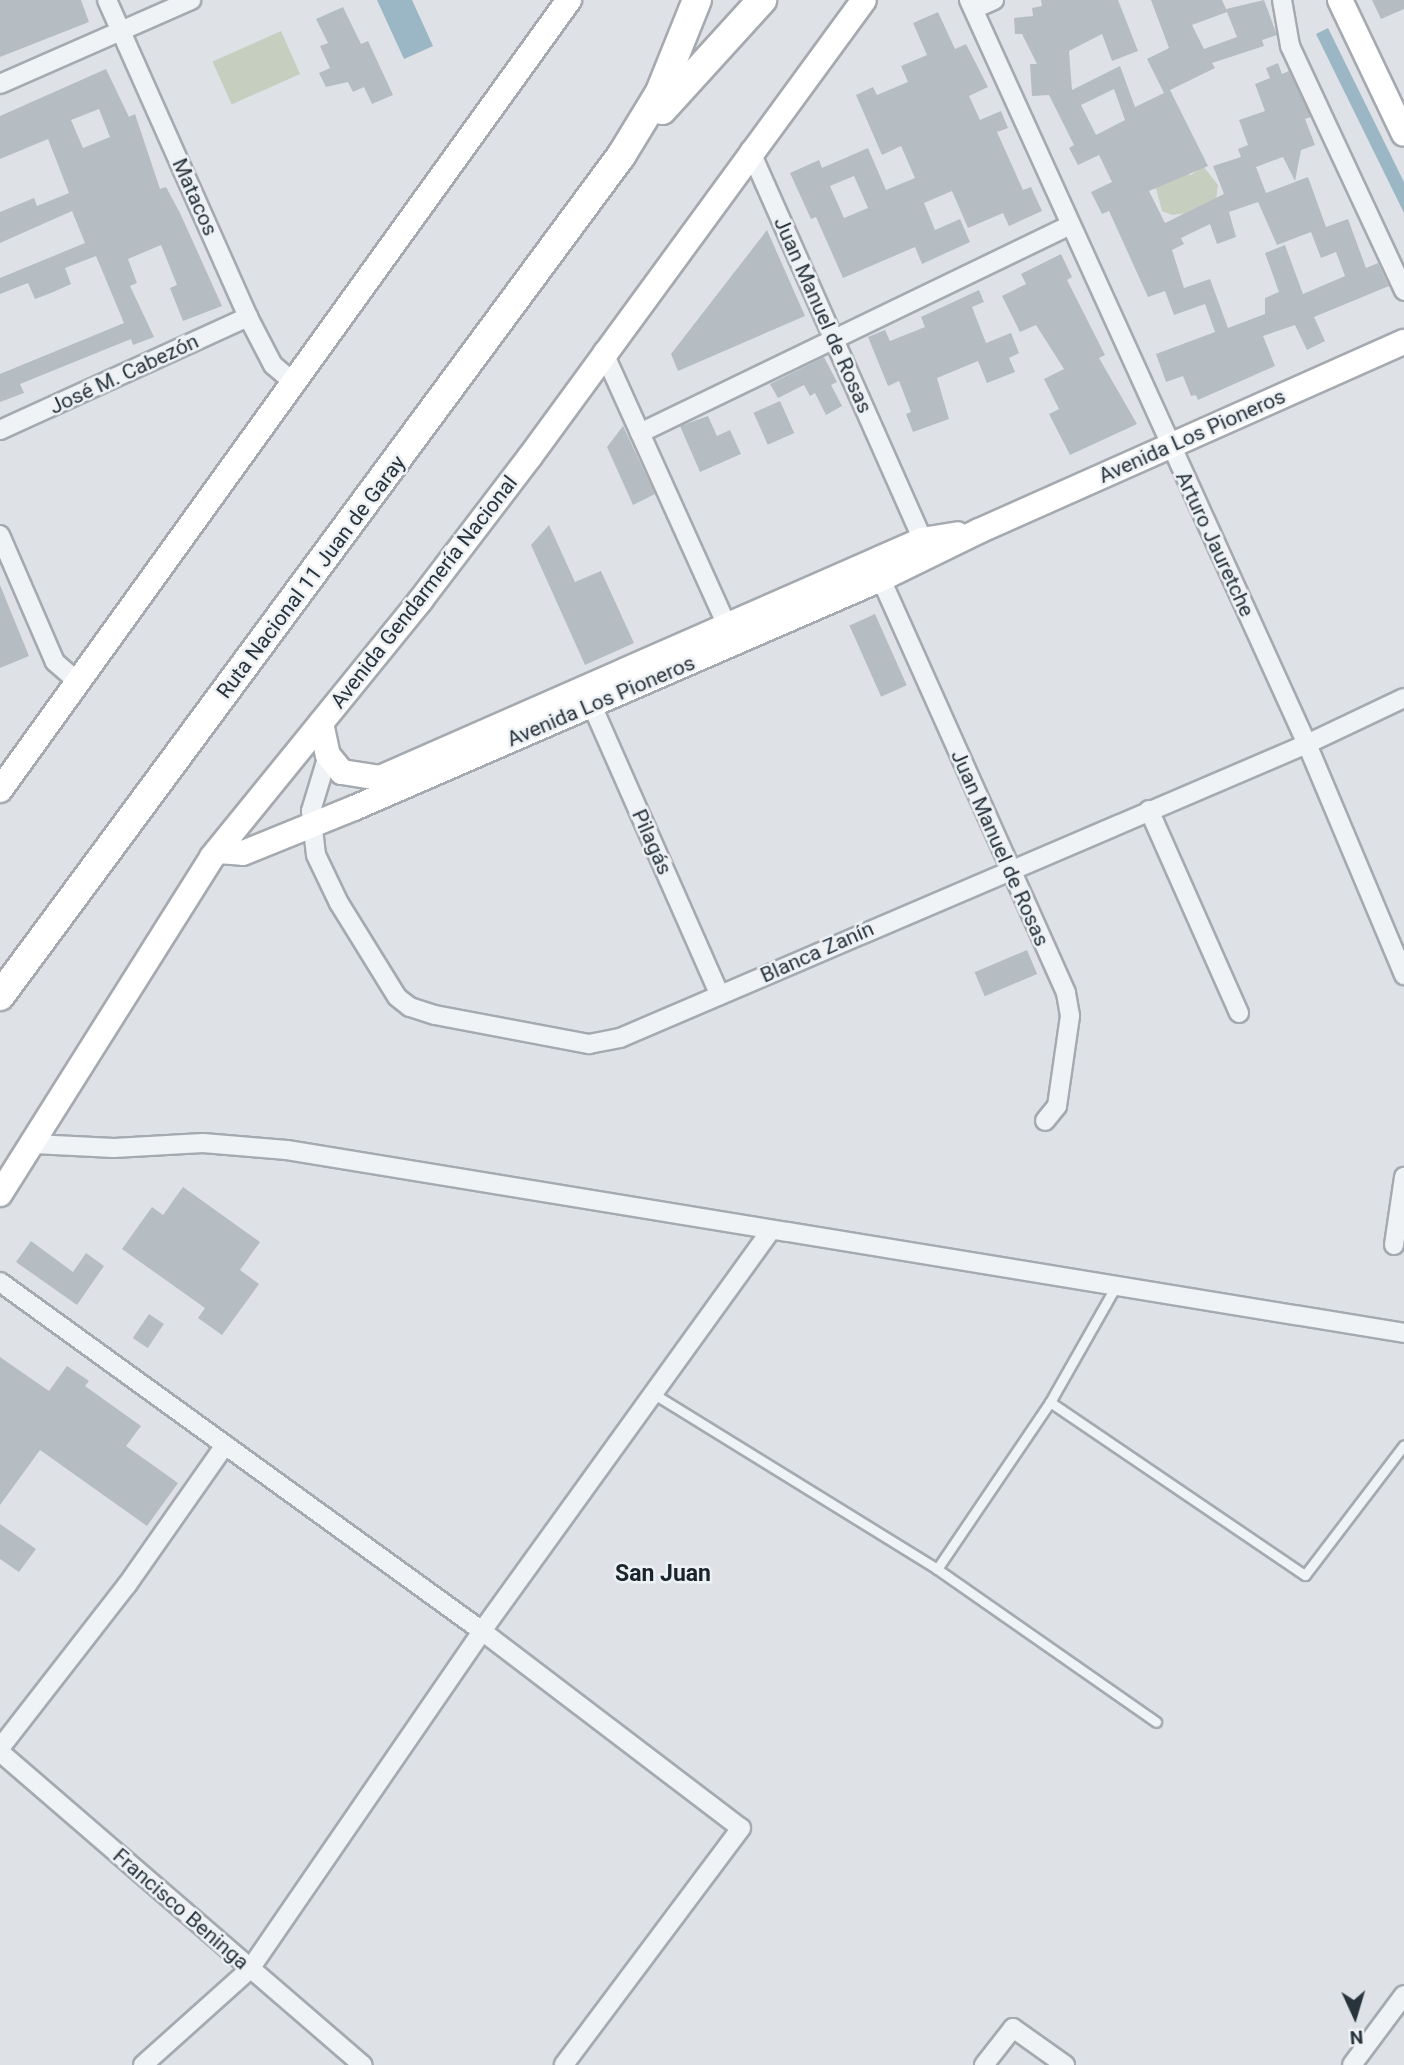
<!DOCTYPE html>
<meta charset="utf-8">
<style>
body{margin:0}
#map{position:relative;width:1404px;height:2065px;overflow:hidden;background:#dee2e6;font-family:Roboto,sans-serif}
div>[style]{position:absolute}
.green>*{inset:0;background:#c6cfbf;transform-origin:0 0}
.water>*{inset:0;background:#9bb6c4}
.building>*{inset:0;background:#b5bdc2;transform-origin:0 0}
.roads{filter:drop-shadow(2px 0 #a4aab0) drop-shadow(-2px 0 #a4aab0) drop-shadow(0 2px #a4aab0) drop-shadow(0 -2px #a4aab0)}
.service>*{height:9px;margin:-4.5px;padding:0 4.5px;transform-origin:4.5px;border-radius:4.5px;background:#f0f3f5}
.minor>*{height:18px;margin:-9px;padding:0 9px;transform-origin:9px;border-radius:9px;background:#f0f3f5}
.secondary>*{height:24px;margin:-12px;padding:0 12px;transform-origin:12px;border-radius:12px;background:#fff}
.trunk>*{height:28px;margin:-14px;padding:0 14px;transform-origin:14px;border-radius:14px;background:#fff}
span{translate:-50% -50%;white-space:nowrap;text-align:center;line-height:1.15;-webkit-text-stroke:5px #edf1f4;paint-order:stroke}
.street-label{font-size:21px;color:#28333c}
.neighbourhood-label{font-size:23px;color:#1a242c;font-weight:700}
.north{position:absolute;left:1320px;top:1981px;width:70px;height:70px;-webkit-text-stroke:5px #edf1f4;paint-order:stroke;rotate:176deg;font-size:19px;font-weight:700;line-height:28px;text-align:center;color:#28333c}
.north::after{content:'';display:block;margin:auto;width:24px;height:32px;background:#28333c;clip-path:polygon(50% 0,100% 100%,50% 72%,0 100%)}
</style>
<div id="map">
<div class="green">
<i style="left:281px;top:31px;width:47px;height:75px;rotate:66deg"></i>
<i style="clip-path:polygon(1203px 166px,1218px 185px,1216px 200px,1201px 211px,1172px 215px,1162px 211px,1156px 188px,1177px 172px,1191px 175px)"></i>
</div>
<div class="water">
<i style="clip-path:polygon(377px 0,412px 0,433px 46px,404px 59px)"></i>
<i style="clip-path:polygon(1328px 28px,1404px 182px,1404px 213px,1316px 34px)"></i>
</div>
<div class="building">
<i style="clip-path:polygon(0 0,81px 0,89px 22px,0 57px)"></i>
<i style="clip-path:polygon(evenodd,1041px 0,1118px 0,1138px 51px,1112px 61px,1102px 34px,1069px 51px,1072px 90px,1120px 66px,1135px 107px,1164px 93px,1147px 59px,1169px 48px,1151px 0,1222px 0,1226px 9px,1264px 0,1277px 35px,1262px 40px,1264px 46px,1212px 63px,1215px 68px,1170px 90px,1208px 166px,1149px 191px,1165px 223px,1224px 194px,1213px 166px,1241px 157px,1238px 149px,1248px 145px,1239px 120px,1265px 111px,1255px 84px,1270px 78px,1266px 68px,1278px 63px,1282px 74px,1289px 71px,1311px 117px,1305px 119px,1315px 145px,1301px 150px,1295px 181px,1283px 157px,1256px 167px,1266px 193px,1308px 177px,1326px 227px,1348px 219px,1366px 268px,1378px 263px,1389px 286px,1314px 317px,1325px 341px,1307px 350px,1295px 325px,1263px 336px,1275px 366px,1198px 400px,1196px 395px,1191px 396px,1183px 376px,1166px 382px,1156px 354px,1215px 332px,1205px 304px,1174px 315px,1165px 291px,1148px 297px,1109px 211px,1102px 214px,1091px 192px,1112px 182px,1099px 155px,1078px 165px,1069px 148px,1074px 145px,1049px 95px,1032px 96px,1030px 64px,1037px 64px,1022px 34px,1015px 34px,1014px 18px,1033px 16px,1032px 8px,1042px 6px,1041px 0,1227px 12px,1237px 37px,1204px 49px,1192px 25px,1227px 12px,1041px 0,1114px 89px,1125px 120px,1096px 135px,1081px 105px,1114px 89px,1041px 0,1258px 202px,1277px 245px,1311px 232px,1321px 258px,1336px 252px,1345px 276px,1303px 294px,1285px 245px,1265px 253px,1279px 292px,1265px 298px,1265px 314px,1228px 328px,1210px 279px,1184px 288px,1172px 250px,1184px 244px,1181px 238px,1210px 224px,1217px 244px,1236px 237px,1229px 212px,1258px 202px)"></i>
<i style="clip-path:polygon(1372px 0,1404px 0,1404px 9px,1381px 19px)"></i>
<i style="clip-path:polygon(343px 7px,361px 44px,368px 41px,393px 95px,372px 104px,364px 87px,353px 92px,348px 82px,326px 87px,319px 73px,330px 68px,320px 46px,328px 43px,316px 19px)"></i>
<i style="clip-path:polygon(evenodd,938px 12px,955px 49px,966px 44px,988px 87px,969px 96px,980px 120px,1001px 111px,1008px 128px,997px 132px,1023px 190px,1031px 187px,1042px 211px,1009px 226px,1003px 213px,968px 228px,952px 191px,924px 203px,935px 230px,960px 219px,970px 242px,922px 264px,915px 247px,843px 278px,816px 217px,811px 219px,790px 173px,819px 160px,822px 168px,868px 148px,886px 190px,915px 178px,901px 146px,882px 155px,856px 95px,873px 87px,877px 95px,908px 82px,901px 66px,927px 55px,913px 23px,938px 12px,854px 176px,868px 208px,844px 218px,830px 186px,854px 176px)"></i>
<i style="clip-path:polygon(evenodd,106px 69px,129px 117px,135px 114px,160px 189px,166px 187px,180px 213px,222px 306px,183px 321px,170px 288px,177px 285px,161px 245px,128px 259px,137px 283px,130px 286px,154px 337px,133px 345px,131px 339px,20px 384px,24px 393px,0 402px,0 374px,124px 323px,96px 256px,65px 268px,71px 284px,51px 293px,35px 299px,28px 283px,0 294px,0 278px,85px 243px,72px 211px,0 243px,0 212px,34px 198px,37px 206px,69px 193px,48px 139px,0 159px,0 116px,106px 69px,99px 109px,110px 137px,83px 148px,71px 120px,99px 109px)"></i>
<i style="clip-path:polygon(767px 230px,805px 316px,678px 371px,671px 354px)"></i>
<i style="clip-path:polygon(1061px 254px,1072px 277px,1067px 280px,1105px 355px,1099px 358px,1137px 424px,1070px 455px,1049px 414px,1059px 409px,1044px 379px,1064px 369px,1036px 325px,1020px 332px,1002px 296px,1026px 284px,1021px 274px)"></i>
<i style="clip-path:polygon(979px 290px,984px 302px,972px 307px,986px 343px,1011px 333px,1019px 353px,1009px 358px,1015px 372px,987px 383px,978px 361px,937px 378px,949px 419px,913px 432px,906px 414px,911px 412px,899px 381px,888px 386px,868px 337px,885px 330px,890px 341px,925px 327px,921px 317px)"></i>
<i style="clip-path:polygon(824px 357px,837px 382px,831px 385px,842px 406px,826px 415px,815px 393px,810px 396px,804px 385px,778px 398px,770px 384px)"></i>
<i style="left:780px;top:401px;width:35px;height:29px;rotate:66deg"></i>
<i style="clip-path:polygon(708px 416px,717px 436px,730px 430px,741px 454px,700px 472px,680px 426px)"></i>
<i style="clip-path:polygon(623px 426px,655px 494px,633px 505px,607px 447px)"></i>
<i style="clip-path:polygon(549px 525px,575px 582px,601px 571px,634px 643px,585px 665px,531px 545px)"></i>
<i style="clip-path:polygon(0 585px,29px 656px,0 668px)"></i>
<i style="left:875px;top:614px;width:78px;height:28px;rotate:66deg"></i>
<i style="left:1027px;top:950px;width:26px;height:57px;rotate:67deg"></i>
<i style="clip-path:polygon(183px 1187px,260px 1242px,240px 1270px,259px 1284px,222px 1335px,198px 1318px,205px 1308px,122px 1249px,152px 1207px,163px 1215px)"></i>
<i style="clip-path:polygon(31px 1241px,73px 1272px,86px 1253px,104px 1266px,77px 1305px,16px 1262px)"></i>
<i style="left:149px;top:1314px;width:18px;height:29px;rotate:34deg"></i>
<i style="clip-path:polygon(0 1357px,49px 1391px,67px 1366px,89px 1381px,85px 1386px,141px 1426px,126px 1446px,178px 1483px,147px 1526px,40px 1450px,0 1505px)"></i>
<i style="clip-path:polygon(0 1524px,36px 1549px,19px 1572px,0 1559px)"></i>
</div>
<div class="roads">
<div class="service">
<i style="left:654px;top:1394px;width:333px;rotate:31.7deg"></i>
<i style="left:937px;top:1569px;width:202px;rotate:-55.9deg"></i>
<i style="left:1050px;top:1402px;width:133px;rotate:-60.4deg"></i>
<i style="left:1050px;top:1402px;width:308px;rotate:34.2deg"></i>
<i style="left:1305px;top:1575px;width:163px;rotate:-52.7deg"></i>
<i style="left:937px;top:1569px;width:267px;rotate:34.9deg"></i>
</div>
<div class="minor">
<i style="left:107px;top:0;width:347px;rotate:66deg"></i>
<i style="left:248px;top:317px;width:54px;rotate:62.5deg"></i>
<i style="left:273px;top:365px;width:30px;rotate:40deg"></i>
<i style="left:969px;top:0;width:817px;rotate:65.57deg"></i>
<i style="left:1307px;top:744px;width:251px;rotate:67.2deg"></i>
<i style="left:1282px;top:0;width:47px;rotate:80.1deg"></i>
<i style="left:1290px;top:46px;width:270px;rotate:65deg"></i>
<i style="left:974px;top:9px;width:22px;rotate:-24deg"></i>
<i style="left:0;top:84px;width:209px;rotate:-23.7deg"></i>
<i style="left:750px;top:150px;width:437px;rotate:66.1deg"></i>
<i style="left:603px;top:351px;width:314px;rotate:65.7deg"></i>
<i style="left:0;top:430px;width:273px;rotate:-24.5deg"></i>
<i style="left:640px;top:433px;width:478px;rotate:-25.8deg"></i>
<i style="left:0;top:535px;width:138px;rotate:66.6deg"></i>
<i style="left:55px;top:662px;width:29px;rotate:41deg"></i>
<i style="left:881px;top:579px;width:453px;rotate:65.9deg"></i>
<i style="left:1066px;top:993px;width:23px;rotate:80deg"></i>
<i style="left:1070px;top:1016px;width:91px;rotate:98.2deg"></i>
<i style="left:1057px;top:1106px;width:19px;rotate:129deg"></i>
<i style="left:587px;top:694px;width:329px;rotate:66.2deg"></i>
<i style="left:328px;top:755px;width:59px;rotate:106.9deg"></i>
<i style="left:311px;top:811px;width:44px;rotate:83.5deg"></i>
<i style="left:316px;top:855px;width:53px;rotate:64.4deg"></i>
<i style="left:339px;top:903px;width:110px;rotate:58.3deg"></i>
<i style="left:397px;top:997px;width:16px;rotate:38deg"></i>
<i style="left:410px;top:1007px;width:26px;rotate:18deg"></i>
<i style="left:435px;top:1015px;width:157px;rotate:10.7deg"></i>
<i style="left:589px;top:1044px;width:32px;rotate:-11deg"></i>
<i style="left:620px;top:1038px;width:747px;rotate:-23.17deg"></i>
<i style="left:1307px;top:744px;width:107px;rotate:-25.4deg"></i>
<i style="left:1149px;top:810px;width:222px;rotate:66.1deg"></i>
<i style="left:34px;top:1144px;width:80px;rotate:2.9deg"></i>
<i style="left:114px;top:1148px;width:89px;rotate:-3.2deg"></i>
<i style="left:203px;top:1143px;width:84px;rotate:4.8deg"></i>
<i style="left:287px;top:1150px;width:1132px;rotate:9.3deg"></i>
<i style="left:1394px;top:1245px;width:69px;rotate:-81.6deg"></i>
<i style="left:0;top:1282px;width:595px;rotate:35.91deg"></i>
<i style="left:482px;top:1631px;width:325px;rotate:37.3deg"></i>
<i style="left:741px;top:1828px;width:296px;rotate:126.8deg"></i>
<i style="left:0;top:1748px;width:207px;rotate:-52.1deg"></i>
<i style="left:127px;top:1585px;width:171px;rotate:-55deg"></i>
<i style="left:0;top:1752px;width:479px;rotate:40.8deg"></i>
<i style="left:143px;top:2065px;width:144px;rotate:-41.9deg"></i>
<i style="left:250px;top:1969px;width:410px;rotate:-55.5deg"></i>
<i style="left:482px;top:1631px;width:493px;rotate:-54.2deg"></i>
<i style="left:984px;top:2065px;width:47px;rotate:-51.9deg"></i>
<i style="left:1013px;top:2028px;width:64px;rotate:35.4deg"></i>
<i style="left:1352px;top:2065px;width:87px;rotate:-53.4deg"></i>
</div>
<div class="secondary">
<i style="left:1340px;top:0;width:148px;rotate:64.5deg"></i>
<i style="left:321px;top:723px;width:33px;rotate:78deg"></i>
<i style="left:328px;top:755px;width:22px;rotate:51deg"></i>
<i style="left:342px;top:772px;width:38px;rotate:9deg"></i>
<i style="left:380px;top:778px;width:592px;rotate:-23.71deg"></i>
<i style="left:922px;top:540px;width:36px;rotate:-9deg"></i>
<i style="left:0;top:790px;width:974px;rotate:-54.24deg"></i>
<i style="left:217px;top:851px;width:26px;rotate:4deg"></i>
<i style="left:243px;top:853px;width:120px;rotate:-22.1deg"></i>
<i style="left:354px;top:808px;width:575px;rotate:-23.49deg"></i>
<i style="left:881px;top:579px;width:109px;rotate:-26.1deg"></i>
<i style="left:979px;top:531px;width:465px;rotate:-24deg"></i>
<i style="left:0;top:1194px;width:398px;rotate:-57.8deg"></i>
<i style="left:212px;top:857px;width:330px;rotate:-50.9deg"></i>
<i style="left:420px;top:601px;width:180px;rotate:-52.7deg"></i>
<i style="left:529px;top:458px;width:567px;rotate:-53.82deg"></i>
</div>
<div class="trunk">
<i style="left:662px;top:110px;width:149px;rotate:-47.7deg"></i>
<i style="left:0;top:996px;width:1045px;rotate:-53.53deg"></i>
<i style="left:621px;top:156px;width:75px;rotate:-58.6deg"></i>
<i style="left:660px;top:92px;width:99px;rotate:-68.1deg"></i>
</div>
</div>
<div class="street-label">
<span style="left:195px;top:197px;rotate:66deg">Matacos</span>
<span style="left:823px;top:315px;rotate:66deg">Juan Manuel de Rosas</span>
<span style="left:124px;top:374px;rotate:-25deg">José M. Cabezón</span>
<span style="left:1192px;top:436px;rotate:-24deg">Avenida Los Pioneros</span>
<span style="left:1215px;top:544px;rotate:65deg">Arturo Jauretche</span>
<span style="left:311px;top:577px;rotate:-53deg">Ruta Nacional 11 Juan de Garay</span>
<span style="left:424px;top:592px;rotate:-52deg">Avenida Gendarmería Nacional</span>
<span style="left:601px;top:701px;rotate:-23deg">Avenida Los Pioneros</span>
<span style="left:652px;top:842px;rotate:66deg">Pilagás</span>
<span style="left:1000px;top:848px;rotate:66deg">Juan Manuel de Rosas</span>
<span style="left:817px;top:952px;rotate:-24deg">Blanca Zanín</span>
<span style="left:181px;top:1909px;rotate:41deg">Francisco Beninga</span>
</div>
<div class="neighbourhood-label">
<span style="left:663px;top:1574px">San Juan</span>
</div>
<div class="north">N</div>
</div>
